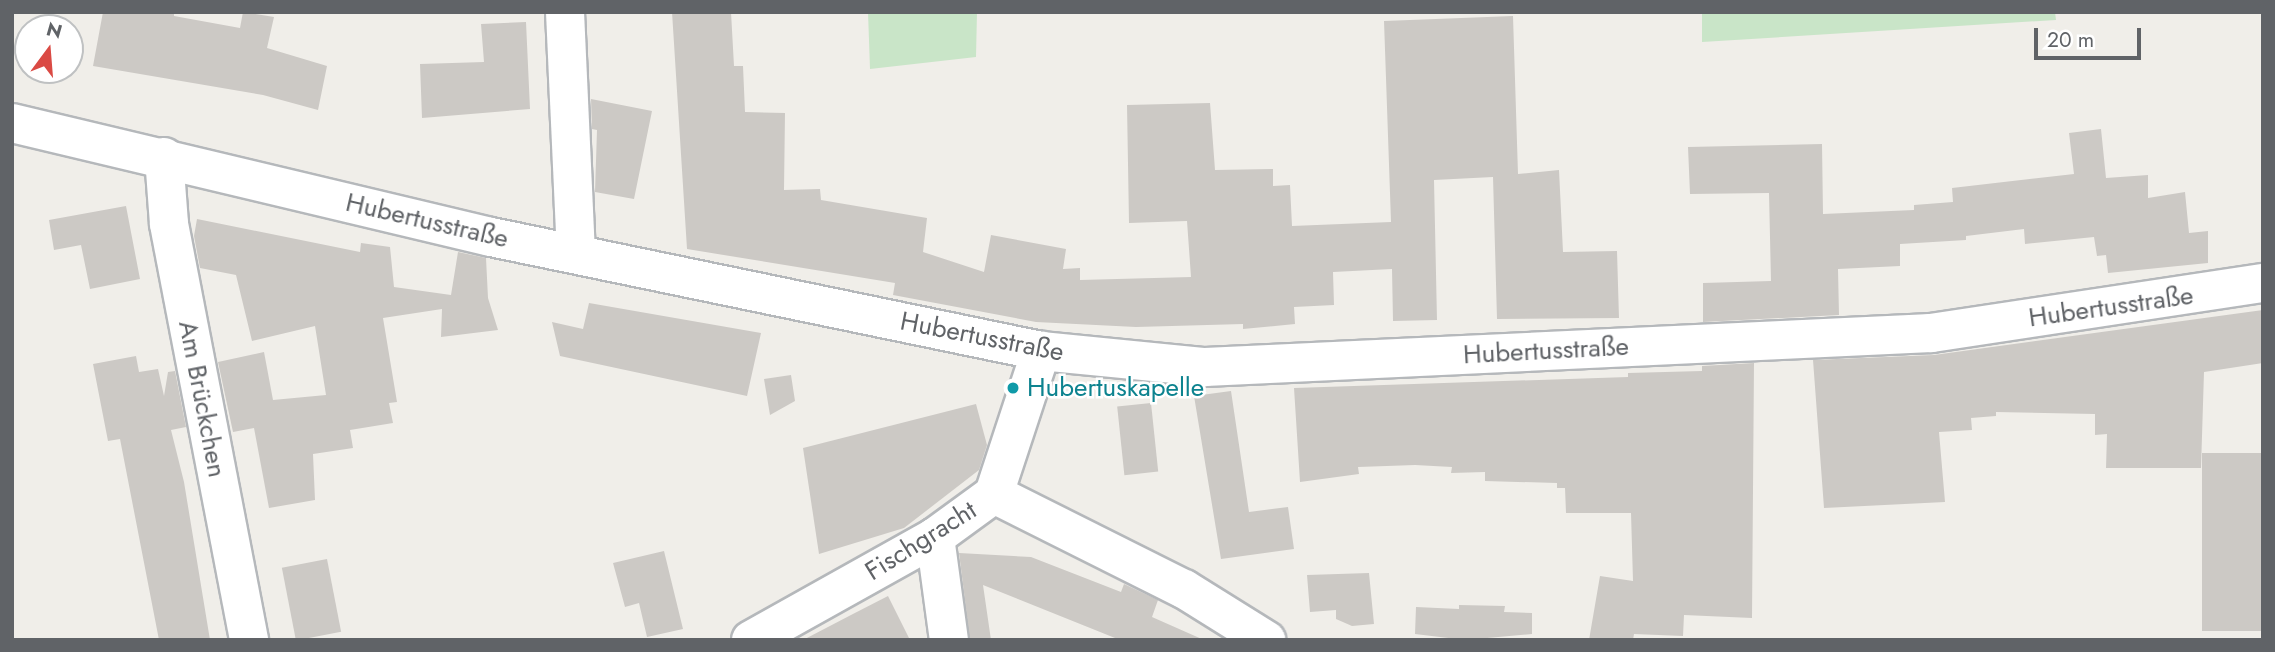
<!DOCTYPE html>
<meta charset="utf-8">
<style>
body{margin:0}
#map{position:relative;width:2275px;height:652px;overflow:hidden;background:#f0eee9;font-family:Jost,sans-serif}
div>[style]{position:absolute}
.green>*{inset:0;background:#c9e5c8}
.building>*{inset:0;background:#ccc9c5;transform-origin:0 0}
.roads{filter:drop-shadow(2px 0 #b5b8bb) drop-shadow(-2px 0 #b5b8bb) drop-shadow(0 2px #b5b8bb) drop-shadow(0 -2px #b5b8bb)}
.minor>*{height:38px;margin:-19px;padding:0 19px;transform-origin:19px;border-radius:19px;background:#fff}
.dots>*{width:19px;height:19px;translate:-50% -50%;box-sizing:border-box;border:4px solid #fff;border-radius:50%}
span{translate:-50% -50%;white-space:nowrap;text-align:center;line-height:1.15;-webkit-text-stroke:5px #fff;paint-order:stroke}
.street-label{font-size:26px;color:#606367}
.culture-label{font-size:26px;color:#0d838f}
.left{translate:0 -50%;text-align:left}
.frame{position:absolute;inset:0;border:14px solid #606367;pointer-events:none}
.north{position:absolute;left:14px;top:14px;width:70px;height:70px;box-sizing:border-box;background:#fff;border:2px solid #bfc1c2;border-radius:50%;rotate:16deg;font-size:19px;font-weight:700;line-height:28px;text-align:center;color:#606367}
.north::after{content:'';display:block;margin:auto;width:24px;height:32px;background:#da4a44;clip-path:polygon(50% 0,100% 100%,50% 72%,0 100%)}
.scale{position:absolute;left:2034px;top:28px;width:107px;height:32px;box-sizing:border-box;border:4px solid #606367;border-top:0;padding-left:9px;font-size:21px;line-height:24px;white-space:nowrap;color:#606367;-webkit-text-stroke:5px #fff;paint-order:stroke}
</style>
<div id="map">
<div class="green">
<i style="clip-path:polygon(868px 12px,977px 12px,976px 57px,870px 69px)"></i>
<i style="clip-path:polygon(1702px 12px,2055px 12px,2056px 20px,1702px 42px)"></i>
</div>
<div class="building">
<i style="clip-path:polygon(103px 12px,174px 12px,174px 16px,240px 28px,243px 12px,274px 17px,267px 48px,327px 66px,318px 110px,263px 95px,93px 66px)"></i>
<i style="clip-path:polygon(672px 12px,731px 12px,734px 66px,743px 66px,745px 112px,785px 113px,784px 190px,820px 189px,821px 200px,927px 218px,923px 252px,984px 272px,991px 235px,1066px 249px,1063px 269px,1080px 268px,1080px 280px,1191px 277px,1187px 221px,1129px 223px,1127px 105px,1210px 103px,1215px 170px,1273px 169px,1273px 186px,1290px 185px,1292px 226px,1391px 222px,1384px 21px,1513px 16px,1518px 174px,1559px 170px,1563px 252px,1617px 251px,1619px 318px,1497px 319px,1493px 177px,1434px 180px,1437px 320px,1393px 321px,1392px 269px,1333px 272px,1334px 305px,1294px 307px,1295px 324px,1243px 329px,1243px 324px,1136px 327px,1036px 322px,893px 295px,895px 283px,687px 249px)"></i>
<i style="clip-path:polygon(526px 22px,530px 109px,422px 118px,420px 64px,484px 62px,481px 24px)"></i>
<i style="clip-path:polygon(591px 99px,652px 111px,634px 199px,595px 192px,597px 130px,592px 129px)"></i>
<i style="clip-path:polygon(2101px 129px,2106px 178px,2148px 175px,2148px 198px,2185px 192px,2189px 233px,2208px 231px,2208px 263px,2108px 273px,2106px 255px,2097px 256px,2094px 237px,2025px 244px,2024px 229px,1966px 236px,1966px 240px,1900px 244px,1900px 266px,1838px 269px,1839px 315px,1703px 322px,1703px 283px,1771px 281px,1769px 193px,1690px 194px,1688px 147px,1822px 144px,1823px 214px,1914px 210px,1914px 205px,1953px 202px,1952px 188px,2074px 174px,2069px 133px)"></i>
<i style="clip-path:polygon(126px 206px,140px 279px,90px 289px,81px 245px,54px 250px,49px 220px)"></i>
<i style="clip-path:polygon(197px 219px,360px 252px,361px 243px,390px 247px,394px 287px,451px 295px,458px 252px,486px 258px,488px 298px,498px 330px,441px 337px,442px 309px,383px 318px,397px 402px,389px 403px,393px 423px,350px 430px,353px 448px,313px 454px,315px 500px,269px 508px,254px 428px,233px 432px,218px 362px,264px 352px,273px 400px,326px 395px,315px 326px,252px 341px,236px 275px,200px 268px,194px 236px)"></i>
<i style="clip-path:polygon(589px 303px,761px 333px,747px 396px,560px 356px,552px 322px,583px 329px)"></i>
<i style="clip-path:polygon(2263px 310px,2263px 363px,2204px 372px,2201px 468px,2106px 468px,2107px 434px,2095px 435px,2095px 414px,1996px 412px,1996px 416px,1971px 418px,1972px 430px,1939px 432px,1945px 502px,1824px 508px,1813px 360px,1934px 355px)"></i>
<i style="clip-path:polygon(136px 356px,139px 372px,158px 369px,164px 396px,168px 372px,175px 371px,186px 427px,171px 430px,184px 482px,210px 640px,159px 640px,120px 439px,108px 441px,93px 364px)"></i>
<i style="clip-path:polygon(1754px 363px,1752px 618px,1684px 615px,1683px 636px,1634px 634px,1633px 640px,1589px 640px,1600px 576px,1633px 581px,1631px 513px,1566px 513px,1565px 488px,1557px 488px,1557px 483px,1485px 481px,1485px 472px,1451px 473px,1452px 467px,1415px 465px,1358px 467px,1359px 474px,1300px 482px,1294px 388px,1628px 377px,1628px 373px,1702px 371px,1702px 366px)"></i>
<i style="clip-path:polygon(791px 375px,795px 401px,770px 415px,764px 379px)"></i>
<i style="clip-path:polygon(1231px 391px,1249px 512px,1288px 507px,1294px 549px,1221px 559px,1194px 396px)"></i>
<i style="left:1151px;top:403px;width:69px;height:34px;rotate:84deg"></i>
<i style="clip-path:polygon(976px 404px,987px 445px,979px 470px,904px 528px,819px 554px,803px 448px)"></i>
<i style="left:2263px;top:453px;width:178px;height:61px;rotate:90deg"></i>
<i style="clip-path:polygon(664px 551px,683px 629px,647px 637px,639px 603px,625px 607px,613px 563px)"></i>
<i style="clip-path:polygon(959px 553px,1031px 557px,1121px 592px,1124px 584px,1158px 600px,1152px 617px,1204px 640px,1120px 640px,983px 585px,991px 640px,970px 640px)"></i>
<i style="left:327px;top:559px;width:74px;height:46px;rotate:79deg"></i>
<i style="clip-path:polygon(1369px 573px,1374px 624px,1352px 626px,1336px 619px,1336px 610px,1310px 612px,1307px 575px)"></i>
<i style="clip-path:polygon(888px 596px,910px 640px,803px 640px,851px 615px)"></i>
<i style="clip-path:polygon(1459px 605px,1505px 606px,1504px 612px,1532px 613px,1532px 634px,1465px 640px,1415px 634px,1416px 607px,1459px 609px)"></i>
</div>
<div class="roads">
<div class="minor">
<i style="left:565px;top:12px;width:242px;rotate:87.4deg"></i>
<i style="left:12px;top:123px;width:492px;rotate:13.4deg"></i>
<i style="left:491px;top:237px;width:562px;rotate:11.71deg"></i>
<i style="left:1041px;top:351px;width:165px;rotate:5.6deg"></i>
<i style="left:1205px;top:367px;width:727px;rotate:-2.68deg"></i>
<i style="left:1931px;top:333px;width:336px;rotate:-8.6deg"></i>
<i style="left:164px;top:157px;width:67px;rotate:85.7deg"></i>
<i style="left:169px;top:224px;width:424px;rotate:79.1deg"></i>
<i style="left:994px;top:494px;width:212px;rotate:26.6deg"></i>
<i style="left:1184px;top:589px;width:97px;rotate:31.9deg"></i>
<i style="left:935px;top:537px;width:104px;rotate:82.3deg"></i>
<i style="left:751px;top:640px;width:211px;rotate:-29.2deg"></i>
<i style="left:935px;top:537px;width:73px;rotate:-36.1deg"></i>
<i style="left:994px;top:494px;width:151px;rotate:-71.8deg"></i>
</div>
</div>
<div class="dots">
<i style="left:1013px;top:388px;background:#0f9aa8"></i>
</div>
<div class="street-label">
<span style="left:427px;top:221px;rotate:13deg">Hubertusstraße</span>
<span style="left:2111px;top:307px;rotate:-8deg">Hubertusstraße</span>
<span style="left:982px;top:337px;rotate:11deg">Hubertusstraße</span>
<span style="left:1546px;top:351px;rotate:-3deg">Hubertusstraße</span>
<span style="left:202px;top:399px;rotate:79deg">Am Brückchen</span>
<span style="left:921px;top:541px;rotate:-32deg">Fischgracht</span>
</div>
<div class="culture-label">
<span class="left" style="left:1027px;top:388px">Hubertuskapelle</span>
</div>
<div class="frame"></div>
<div class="north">N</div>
<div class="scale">20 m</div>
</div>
